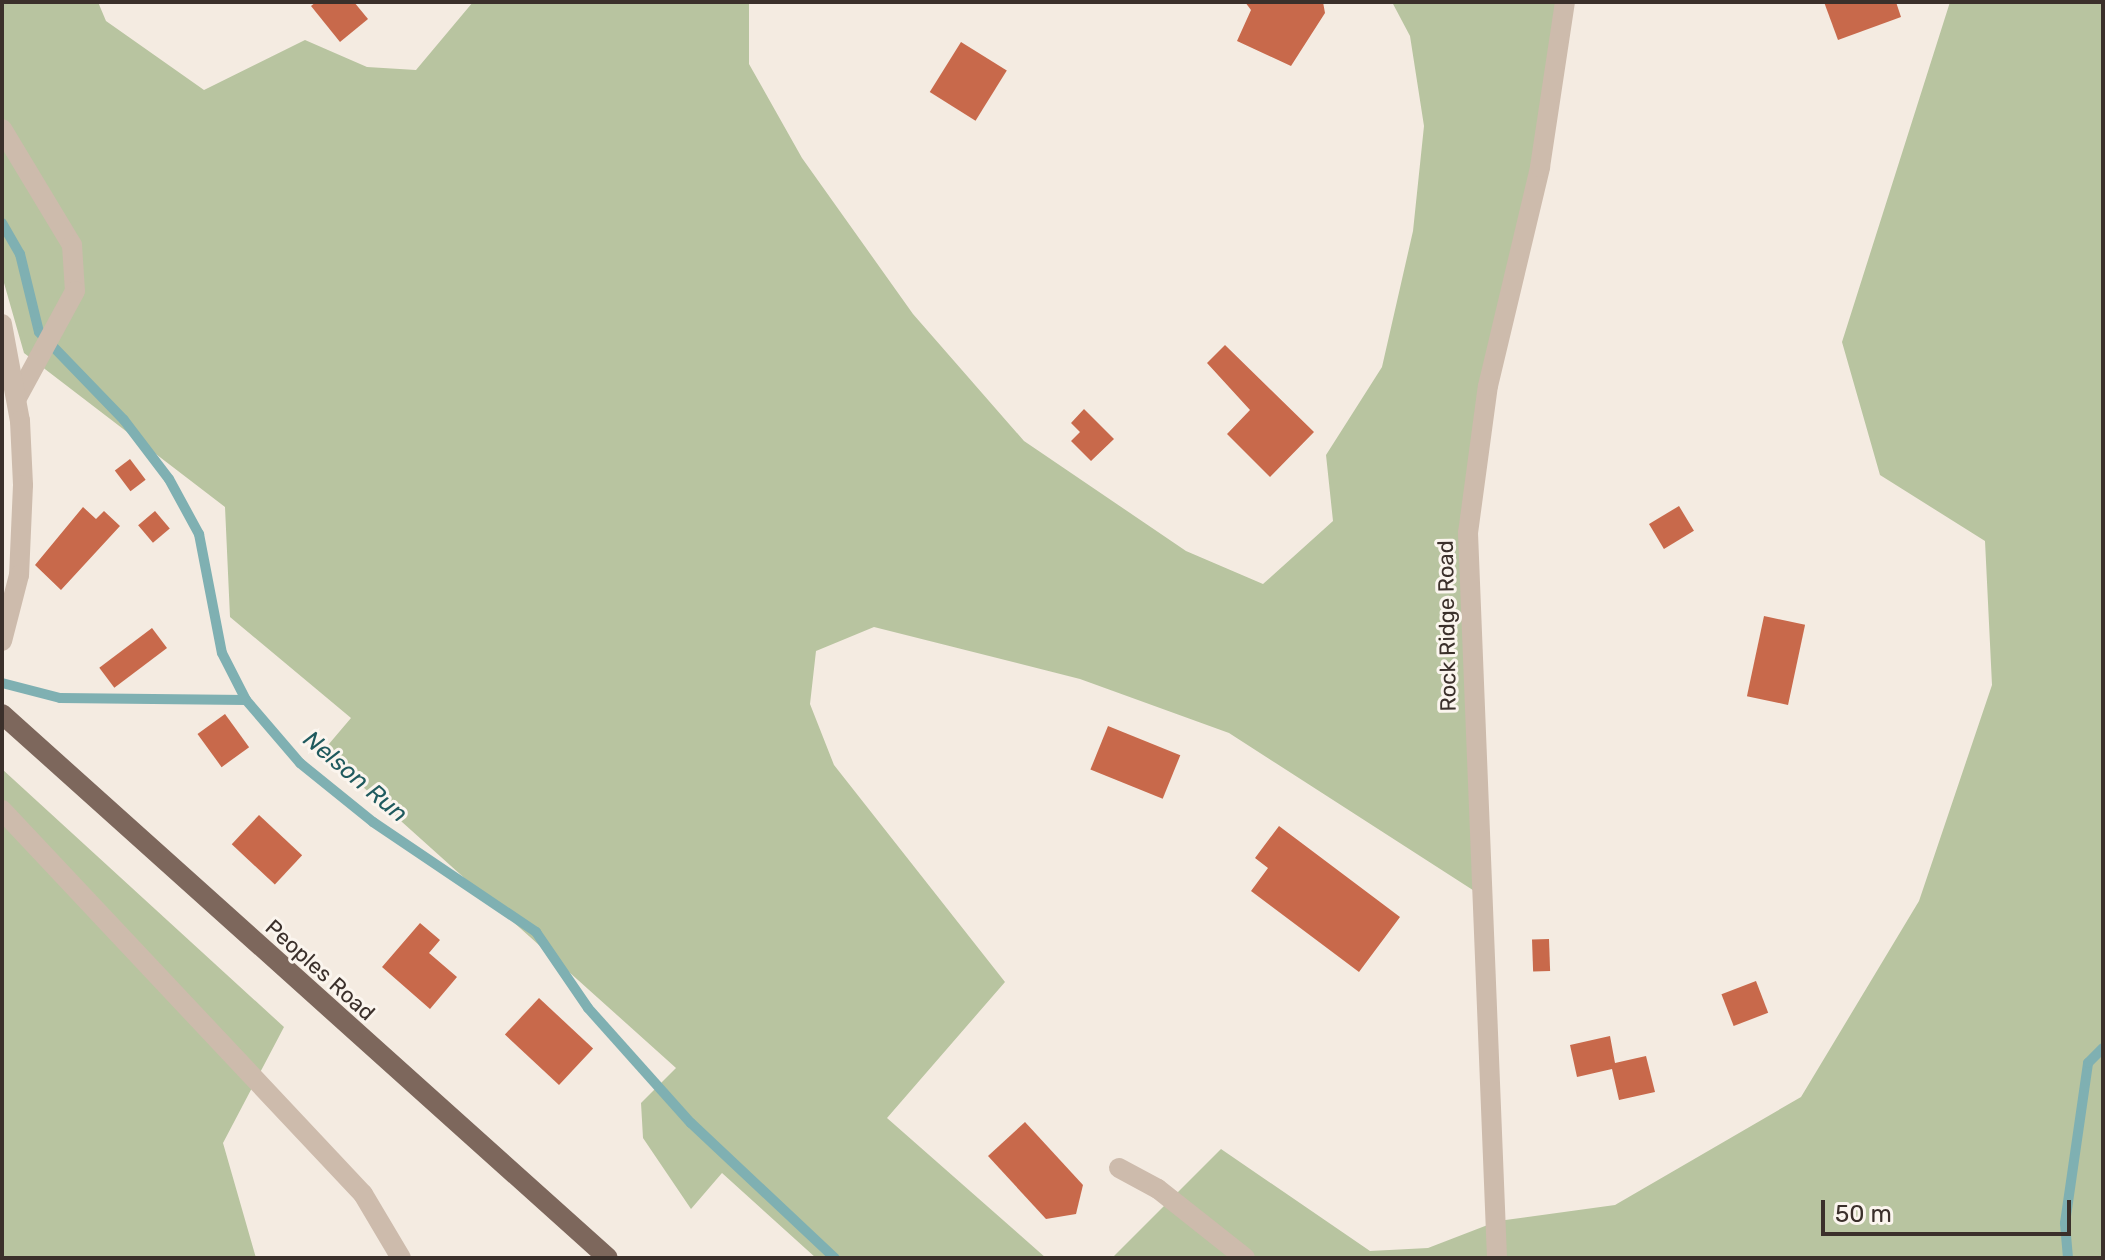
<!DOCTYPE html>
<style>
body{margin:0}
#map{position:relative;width:2105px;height:1260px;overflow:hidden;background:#f4ebe1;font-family:Rubik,sans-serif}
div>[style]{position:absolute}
.green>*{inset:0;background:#b8c4a0}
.stream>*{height:10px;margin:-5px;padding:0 5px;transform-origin:5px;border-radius:5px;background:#7fb0b2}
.building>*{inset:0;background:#c8694b;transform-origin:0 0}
.service>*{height:20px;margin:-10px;padding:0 10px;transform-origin:10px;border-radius:10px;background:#cdbbac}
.minor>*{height:20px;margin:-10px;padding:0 10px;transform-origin:10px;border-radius:10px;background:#cdbbac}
.primary>*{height:20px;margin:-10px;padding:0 10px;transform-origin:10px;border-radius:10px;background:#7d675c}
span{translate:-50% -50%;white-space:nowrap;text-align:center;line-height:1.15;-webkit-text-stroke:6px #fbf5ee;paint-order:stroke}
.street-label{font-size:22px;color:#3b302b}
.water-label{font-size:24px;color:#1f5a5e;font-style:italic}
.frame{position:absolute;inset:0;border:4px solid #3b302b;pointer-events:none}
.scale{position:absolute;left:1821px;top:1200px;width:250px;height:36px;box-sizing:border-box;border:4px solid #3b302b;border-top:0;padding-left:10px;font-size:24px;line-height:28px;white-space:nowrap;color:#3b302b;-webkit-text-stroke:6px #fbf5ee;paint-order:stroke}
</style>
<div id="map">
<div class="green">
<i style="clip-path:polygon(2px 2px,98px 2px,106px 21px,204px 90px,305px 40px,367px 67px,416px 70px,473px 2px,749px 2px,749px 64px,802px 158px,913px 314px,1024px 441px,1186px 551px,1263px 584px,1333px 521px,1326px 455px,1382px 367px,1413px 231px,1424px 126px,1410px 36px,1392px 2px,1565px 2px,1473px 477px,1479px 894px,1229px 733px,1080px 679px,874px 627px,816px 651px,810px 704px,834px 765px,1005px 982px,887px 1118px,1046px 1258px,816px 1258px,722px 1173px,691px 1209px,643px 1138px,641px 1103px,676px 1068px,323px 751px,351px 718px,230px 617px,225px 507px,24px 353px,2px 276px)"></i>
<i style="clip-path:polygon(1950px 2px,2103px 2px,2103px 1258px,1112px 1258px,1221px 1149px,1370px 1251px,1428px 1248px,1498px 1221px,1615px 1205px,1801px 1097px,1919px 901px,1992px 685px,1985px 541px,1880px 475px,1842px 342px)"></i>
<i style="clip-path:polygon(2px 769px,284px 1027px,223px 1143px,256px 1258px,2px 1258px)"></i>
</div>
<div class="stream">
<i style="left:2px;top:223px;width:36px;rotate:60deg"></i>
<i style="left:20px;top:254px;width:80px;rotate:76.3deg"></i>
<i style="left:39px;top:332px;width:122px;rotate:46deg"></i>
<i style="left:124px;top:420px;width:74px;rotate:52.7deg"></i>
<i style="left:169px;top:479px;width:63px;rotate:61.4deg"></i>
<i style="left:199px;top:534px;width:121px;rotate:79.1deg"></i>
<i style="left:222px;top:653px;width:53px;rotate:62.9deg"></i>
<i style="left:246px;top:700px;width:83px;rotate:49.4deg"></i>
<i style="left:300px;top:763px;width:94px;rotate:38.9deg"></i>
<i style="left:373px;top:822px;width:197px;rotate:34deg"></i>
<i style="left:536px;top:932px;width:92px;rotate:55.6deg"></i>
<i style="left:588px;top:1008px;width:154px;rotate:48.2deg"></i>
<i style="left:691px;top:1123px;width:197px;rotate:43.2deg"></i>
<i style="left:2px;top:683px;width:60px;rotate:14.5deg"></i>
<i style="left:60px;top:698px;width:186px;rotate:0.6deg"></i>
<i style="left:2068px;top:1258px;width:35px;rotate:-95deg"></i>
<i style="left:2065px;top:1223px;width:162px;rotate:-81.8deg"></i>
<i style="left:2088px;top:1063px;width:21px;rotate:-45deg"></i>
</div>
<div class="building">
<i style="clip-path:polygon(316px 2px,354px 2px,368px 19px,340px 42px,311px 6px)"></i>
<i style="clip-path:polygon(1245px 2px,1323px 2px,1325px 13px,1291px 66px,1237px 41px,1251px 10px)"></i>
<i style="clip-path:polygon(1824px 2px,1896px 2px,1901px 17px,1838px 40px)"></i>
<i style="left:961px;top:42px;width:54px;height:59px;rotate:32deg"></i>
<i style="clip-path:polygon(1225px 345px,1314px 432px,1270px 477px,1227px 434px,1250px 410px,1207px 363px)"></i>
<i style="clip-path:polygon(1084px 409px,1114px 439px,1091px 461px,1071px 441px,1080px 432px,1071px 423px)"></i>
<i style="left:130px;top:459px;width:26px;height:19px;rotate:53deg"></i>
<i style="left:1679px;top:506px;width:29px;height:35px;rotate:59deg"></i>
<i style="clip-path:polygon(83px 507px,96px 519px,104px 511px,120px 526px,61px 590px,35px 565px)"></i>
<i style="left:155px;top:511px;width:23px;height:22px;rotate:50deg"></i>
<i style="left:1764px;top:616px;width:42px;height:82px;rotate:12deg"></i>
<i style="left:152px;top:628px;width:25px;height:66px;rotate:53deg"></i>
<i style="left:225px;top:714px;width:41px;height:34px;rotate:54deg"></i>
<i style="left:1108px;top:726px;width:78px;height:47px;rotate:22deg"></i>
<i style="left:259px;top:815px;width:59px;height:40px;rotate:43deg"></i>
<i style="clip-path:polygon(1279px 826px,1400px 917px,1359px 972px,1251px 891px,1268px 868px,1255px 858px)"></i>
<i style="clip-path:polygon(420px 923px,440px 940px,429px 953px,457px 977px,430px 1009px,382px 967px)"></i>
<i style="left:1549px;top:939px;width:32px;height:17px;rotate:88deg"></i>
<i style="left:1756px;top:981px;width:34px;height:37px;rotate:69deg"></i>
<i style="left:539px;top:998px;width:74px;height:50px;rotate:43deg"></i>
<i style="clip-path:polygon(1610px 1036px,1615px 1063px,1646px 1056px,1655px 1092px,1619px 1100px,1612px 1069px,1577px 1077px,1570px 1045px)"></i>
<i style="clip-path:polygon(1025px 1122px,1083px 1185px,1076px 1214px,1046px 1219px,988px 1156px)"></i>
</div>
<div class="service">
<i style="left:2px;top:129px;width:135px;rotate:58.9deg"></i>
<i style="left:72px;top:245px;width:46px;rotate:86.3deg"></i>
<i style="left:75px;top:291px;width:122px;rotate:118.5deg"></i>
<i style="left:2px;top:810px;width:527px;rotate:46.77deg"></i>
<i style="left:363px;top:1194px;width:74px;rotate:59.3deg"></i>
<i style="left:1119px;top:1168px;width:44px;rotate:28.3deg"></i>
<i style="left:1158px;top:1189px;width:111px;rotate:38.4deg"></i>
</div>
<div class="minor">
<i style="left:2px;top:324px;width:99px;rotate:79.5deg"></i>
<i style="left:20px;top:421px;width:64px;rotate:87.3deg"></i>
<i style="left:23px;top:485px;width:90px;rotate:92.5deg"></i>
<i style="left:19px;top:575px;width:68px;rotate:104.4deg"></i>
<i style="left:1497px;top:1258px;width:726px;rotate:-92.29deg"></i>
<i style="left:1468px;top:533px;width:148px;rotate:-82.3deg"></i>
<i style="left:1488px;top:386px;width:225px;rotate:-76.6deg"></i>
<i style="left:1540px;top:167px;width:167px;rotate:-81.4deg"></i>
</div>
<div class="primary">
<i style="left:2px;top:714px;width:814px;rotate:41.91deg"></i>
</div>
<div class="street-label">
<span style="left:1447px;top:626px;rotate:-91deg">Rock Ridge Road</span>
<span style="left:320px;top:970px;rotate:42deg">Peoples Road</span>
</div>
<div class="water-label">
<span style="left:355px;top:777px;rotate:40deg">Nelson Run</span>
</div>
<div class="frame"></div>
<div class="scale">50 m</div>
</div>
